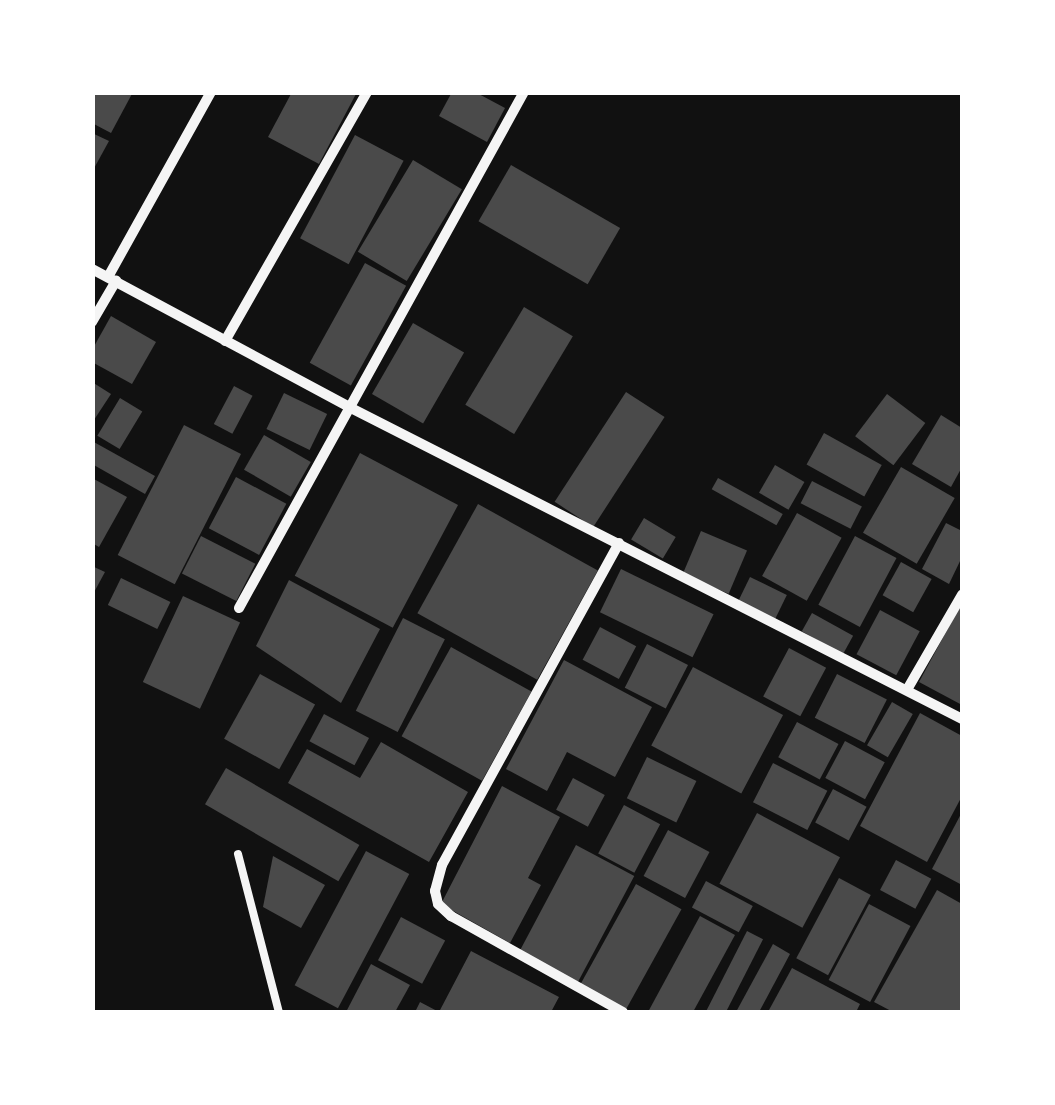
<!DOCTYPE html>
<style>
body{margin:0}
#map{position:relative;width:1055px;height:1105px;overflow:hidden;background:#111;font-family:Poppins,sans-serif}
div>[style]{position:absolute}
.building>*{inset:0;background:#4a4a4a;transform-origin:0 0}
.service>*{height:8px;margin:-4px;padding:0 4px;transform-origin:4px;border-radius:4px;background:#f5f5f5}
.minor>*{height:10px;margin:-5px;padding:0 5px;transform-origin:5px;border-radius:5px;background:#f5f5f5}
span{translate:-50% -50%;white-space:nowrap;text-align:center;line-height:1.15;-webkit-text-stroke:10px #fff;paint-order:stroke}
.frame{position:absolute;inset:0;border:95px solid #fff;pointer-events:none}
</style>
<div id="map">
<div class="building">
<i style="clip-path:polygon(92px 92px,133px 92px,111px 133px,92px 123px)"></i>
<i style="clip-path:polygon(292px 92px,357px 92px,319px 164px,268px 137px)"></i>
<i style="clip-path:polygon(452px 92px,475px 92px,505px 108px,487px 142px,439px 116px)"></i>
<i style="clip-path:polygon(92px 133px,109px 141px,92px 172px)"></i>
<i style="left:355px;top:135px;width:55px;height:117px;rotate:28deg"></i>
<i style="left:413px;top:160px;width:57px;height:107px;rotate:31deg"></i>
<i style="left:511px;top:165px;width:126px;height:65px;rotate:30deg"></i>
<i style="left:365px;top:263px;width:47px;height:114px;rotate:29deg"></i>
<i style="left:524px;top:307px;width:57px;height:114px;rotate:31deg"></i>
<i style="clip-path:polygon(111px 316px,156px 342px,132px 384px,92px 362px,92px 350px)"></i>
<i style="left:413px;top:323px;width:59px;height:82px;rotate:30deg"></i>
<i style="clip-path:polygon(92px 382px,111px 394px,92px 423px)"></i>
<i style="left:234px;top:386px;width:21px;height:43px;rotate:28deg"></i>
<i style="left:626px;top:392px;width:46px;height:131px;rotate:33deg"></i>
<i style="left:284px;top:393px;width:48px;height:40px;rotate:26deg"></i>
<i style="left:887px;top:394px;width:48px;height:53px;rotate:37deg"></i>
<i style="left:120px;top:398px;width:26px;height:44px;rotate:31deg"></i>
<i style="clip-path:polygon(941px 415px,962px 428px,962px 467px,951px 487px,912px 464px)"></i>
<i style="left:184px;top:425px;width:64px;height:146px;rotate:27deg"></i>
<i style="left:824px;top:433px;width:66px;height:36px;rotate:29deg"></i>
<i style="left:264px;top:435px;width:54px;height:40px;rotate:30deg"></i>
<i style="clip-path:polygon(92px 441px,155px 476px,145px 494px,92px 464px)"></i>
<i style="left:360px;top:453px;width:111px;height:139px;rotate:28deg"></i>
<i style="left:775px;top:465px;width:34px;height:32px;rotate:30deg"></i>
<i style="left:901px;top:467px;width:62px;height:76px;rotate:30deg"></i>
<i style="left:236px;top:477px;width:57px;height:58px;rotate:28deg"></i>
<i style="clip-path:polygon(92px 478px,127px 497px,99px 547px,92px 543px)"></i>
<i style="left:718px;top:478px;width:74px;height:13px;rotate:29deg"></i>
<i style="left:812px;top:481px;width:56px;height:25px;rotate:27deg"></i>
<i style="left:478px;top:504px;width:137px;height:125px;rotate:29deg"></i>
<i style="left:797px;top:513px;width:51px;height:72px;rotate:29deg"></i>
<i style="left:644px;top:518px;width:37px;height:25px;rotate:31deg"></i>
<i style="clip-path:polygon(946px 523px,962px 531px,962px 557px,949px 584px,922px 569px)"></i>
<i style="left:701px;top:531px;width:50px;height:47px;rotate:23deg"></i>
<i style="left:201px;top:536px;width:61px;height:42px;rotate:27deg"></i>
<i style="left:855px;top:536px;width:47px;height:78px;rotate:28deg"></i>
<i style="left:901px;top:562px;width:35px;height:38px;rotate:29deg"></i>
<i style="clip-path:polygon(92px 566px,105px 572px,92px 596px)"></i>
<i style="left:621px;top:569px;width:103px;height:48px;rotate:26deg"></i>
<i style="left:750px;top:577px;width:41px;height:27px;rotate:26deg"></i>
<i style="left:121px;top:578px;width:55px;height:30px;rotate:26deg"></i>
<i style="clip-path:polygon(289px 580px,380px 629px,341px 703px,256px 646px)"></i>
<i style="left:183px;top:596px;width:63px;height:95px;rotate:25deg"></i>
<i style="clip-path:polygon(959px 608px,962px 610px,962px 705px,919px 682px)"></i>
<i style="left:880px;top:610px;width:45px;height:50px;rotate:28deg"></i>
<i style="left:812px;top:613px;width:47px;height:21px;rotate:29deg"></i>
<i style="left:403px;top:618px;width:47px;height:104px;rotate:27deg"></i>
<i style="left:600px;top:627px;width:41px;height:37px;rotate:28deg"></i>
<i style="left:647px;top:644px;width:46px;height:49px;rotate:27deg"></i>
<i style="left:451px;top:647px;width:92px;height:102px;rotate:29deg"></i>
<i style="left:789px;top:648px;width:42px;height:55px;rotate:28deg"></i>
<i style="clip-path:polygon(564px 660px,652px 707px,615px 777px,567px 752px,547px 791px,506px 769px)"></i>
<i style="left:693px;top:667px;width:102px;height:89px;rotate:28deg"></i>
<i style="left:260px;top:674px;width:63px;height:74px;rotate:29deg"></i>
<i style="left:837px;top:674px;width:56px;height:49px;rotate:27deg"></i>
<i style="left:892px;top:702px;width:24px;height:50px;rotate:30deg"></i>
<i style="clip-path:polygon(920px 713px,962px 736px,962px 796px,927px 862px,860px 826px)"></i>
<i style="left:324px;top:714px;width:51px;height:31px;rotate:28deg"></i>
<i style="left:797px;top:722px;width:47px;height:40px;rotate:28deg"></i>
<i style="left:845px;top:741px;width:45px;height:42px;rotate:28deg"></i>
<i style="clip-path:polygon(381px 742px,468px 792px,429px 862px,288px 783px,307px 749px,360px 778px)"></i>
<i style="left:647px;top:757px;width:55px;height:46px;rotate:26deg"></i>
<i style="left:773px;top:763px;width:61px;height:44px;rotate:27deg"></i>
<i style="left:226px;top:768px;width:154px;height:42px;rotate:30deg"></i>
<i style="left:573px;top:778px;width:36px;height:36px;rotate:28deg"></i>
<i style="clip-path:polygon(502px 786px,560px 817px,528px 878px,541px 885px,510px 943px,441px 904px)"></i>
<i style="left:833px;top:789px;width:38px;height:38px;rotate:28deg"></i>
<i style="left:624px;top:805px;width:41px;height:55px;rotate:28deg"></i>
<i style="clip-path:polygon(962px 812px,962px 885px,932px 869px)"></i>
<i style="left:757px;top:813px;width:94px;height:80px;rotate:28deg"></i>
<i style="left:668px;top:830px;width:47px;height:52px;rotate:28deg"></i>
<i style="left:576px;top:845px;width:66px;height:120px;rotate:28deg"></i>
<i style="left:366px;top:851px;width:49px;height:152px;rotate:28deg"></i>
<i style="clip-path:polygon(273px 856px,325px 885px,301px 928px,263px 907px)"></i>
<i style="left:896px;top:860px;width:40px;height:34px;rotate:28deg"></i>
<i style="left:839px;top:878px;width:36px;height:91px;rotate:28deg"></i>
<i style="left:706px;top:881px;width:53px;height:30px;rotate:28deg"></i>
<i style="left:636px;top:884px;width:52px;height:114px;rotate:29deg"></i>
<i style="clip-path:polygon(937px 890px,962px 904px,962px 1012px,893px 1012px,874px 1002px)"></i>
<i style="left:869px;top:904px;width:47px;height:86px;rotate:28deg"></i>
<i style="clip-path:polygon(700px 916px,735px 935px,693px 1012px,648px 1012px)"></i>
<i style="left:401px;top:917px;width:50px;height:49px;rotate:28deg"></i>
<i style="left:747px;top:931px;width:18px;height:92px;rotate:27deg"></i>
<i style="clip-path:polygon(773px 944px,790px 954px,759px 1012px,736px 1012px)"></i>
<i style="clip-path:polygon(471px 951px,559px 997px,551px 1012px,415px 1012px,420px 1002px,439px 1012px)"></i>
<i style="clip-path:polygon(371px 964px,410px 985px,395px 1012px,346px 1012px)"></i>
<i style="clip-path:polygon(792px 968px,860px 1004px,856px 1012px,769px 1010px)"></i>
</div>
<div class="service">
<i style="left:238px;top:854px;width:163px;rotate:75.5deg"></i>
</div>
<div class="minor">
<i style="left:92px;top:269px;width:292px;rotate:28.2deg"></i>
<i style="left:349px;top:407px;width:688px;rotate:26.97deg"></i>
<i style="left:108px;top:277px;width:212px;rotate:-60.9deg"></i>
<i style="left:92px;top:322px;width:48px;rotate:-59.7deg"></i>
<i style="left:225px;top:341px;width:287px;rotate:-60.3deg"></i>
<i style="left:619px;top:543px;width:367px;rotate:118.8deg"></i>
<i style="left:442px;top:865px;width:27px;rotate:105deg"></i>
<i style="left:435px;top:891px;width:13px;rotate:77deg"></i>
<i style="left:438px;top:904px;width:18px;rotate:43deg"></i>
<i style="left:451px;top:916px;width:197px;rotate:29.2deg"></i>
<i style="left:239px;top:608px;width:589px;rotate:-61.09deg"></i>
<i style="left:908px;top:688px;width:108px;rotate:-59.9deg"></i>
</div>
<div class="frame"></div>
</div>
